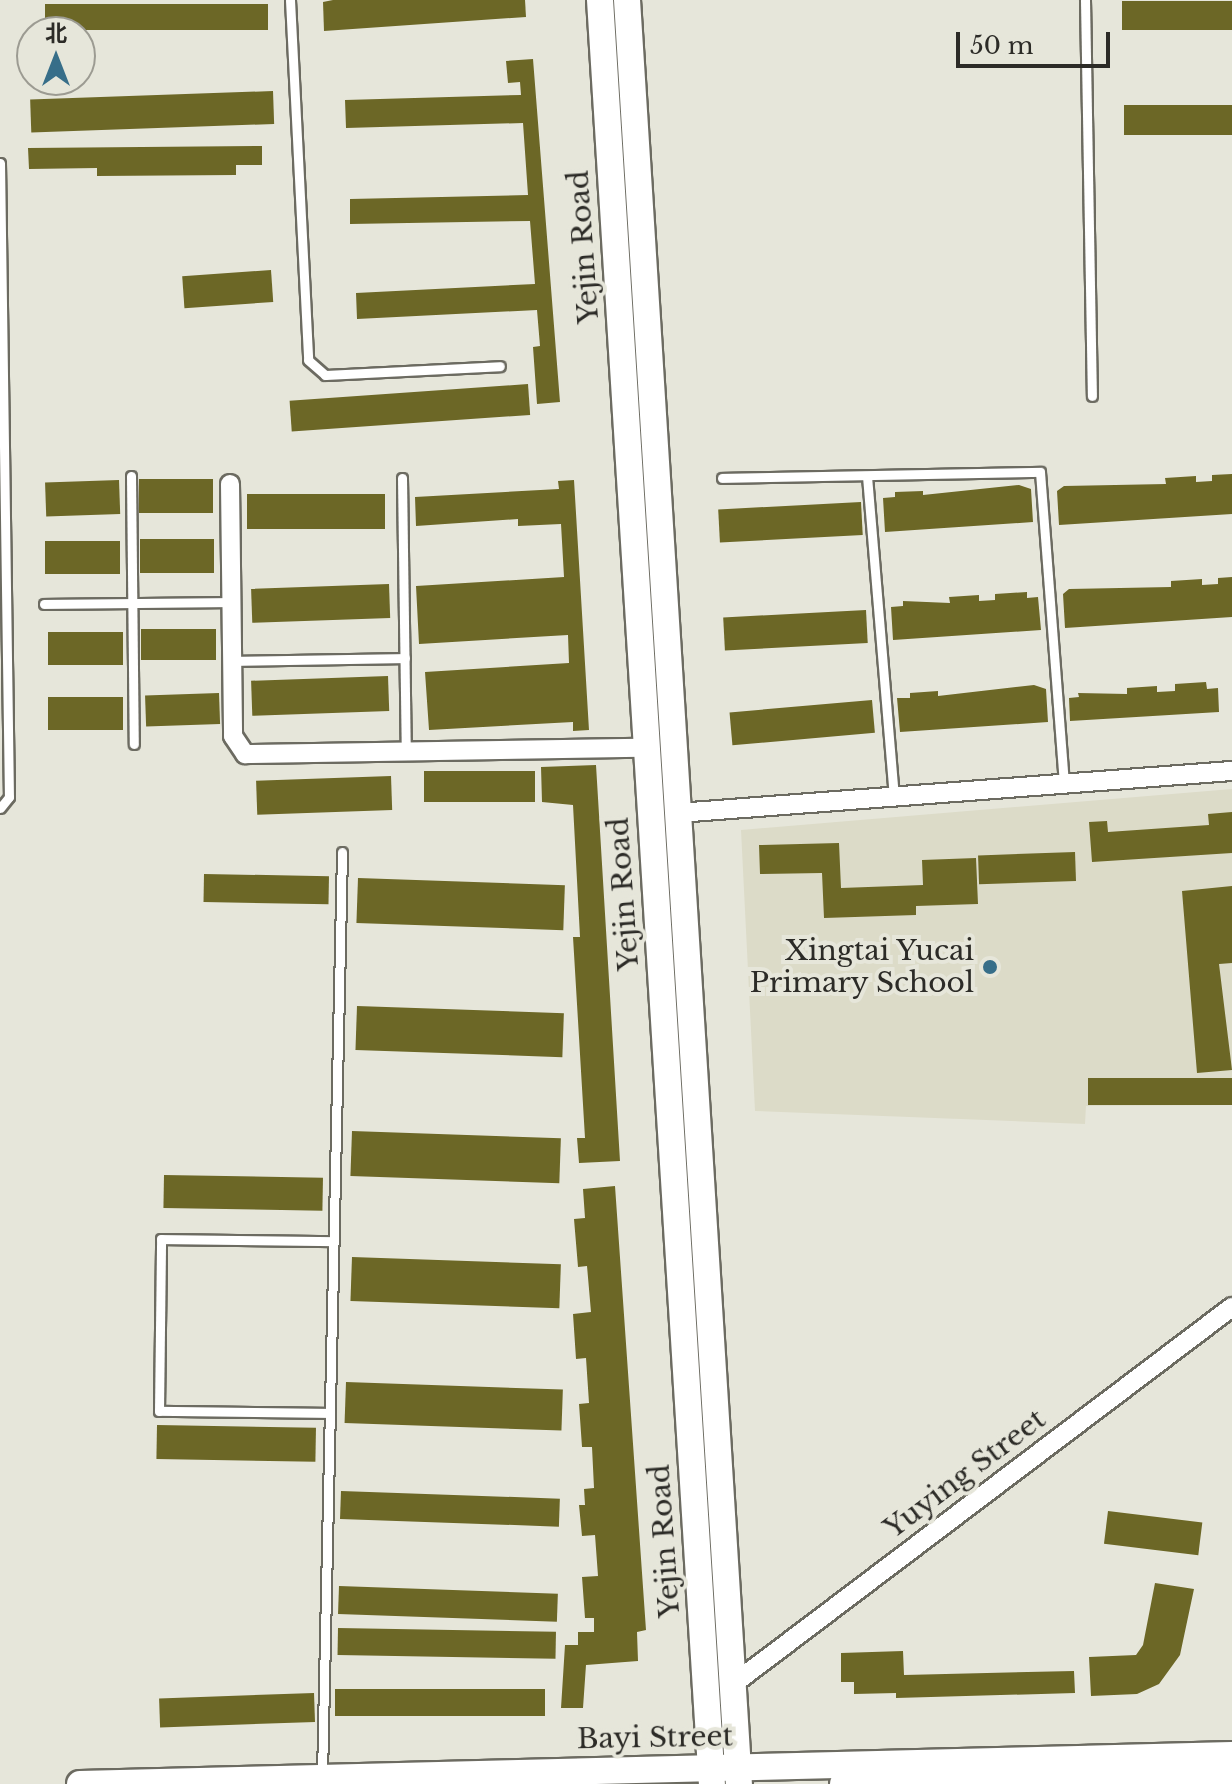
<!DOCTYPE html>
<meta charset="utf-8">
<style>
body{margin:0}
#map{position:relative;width:1232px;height:1784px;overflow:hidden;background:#e6e6da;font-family:"Libre Baskerville","Noto Sans SC",serif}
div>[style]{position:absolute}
.built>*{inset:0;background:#dcdbc8}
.building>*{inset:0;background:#6c6726;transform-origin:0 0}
.roads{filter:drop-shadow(2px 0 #6c6b61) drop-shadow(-2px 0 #6c6b61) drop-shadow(0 2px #6c6b61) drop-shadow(0 -2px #6c6b61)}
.lane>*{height:9px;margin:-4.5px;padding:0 4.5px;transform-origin:4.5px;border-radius:4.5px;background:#fff}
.street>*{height:18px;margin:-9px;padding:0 9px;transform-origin:9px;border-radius:9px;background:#fff}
.secondary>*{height:26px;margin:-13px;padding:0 13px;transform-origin:13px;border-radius:13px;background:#fff}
.dots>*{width:22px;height:22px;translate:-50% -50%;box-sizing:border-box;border:4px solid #e6e6da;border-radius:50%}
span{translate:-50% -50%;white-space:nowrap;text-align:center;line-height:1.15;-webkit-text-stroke:8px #e6e6da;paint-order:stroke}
.street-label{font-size:28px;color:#2c2b27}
.poi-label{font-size:28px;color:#2c2b27}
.right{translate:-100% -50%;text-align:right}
.north{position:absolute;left:16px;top:16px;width:80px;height:80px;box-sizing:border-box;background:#e6e6da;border:2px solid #9c9b92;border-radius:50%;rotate:0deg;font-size:22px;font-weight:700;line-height:32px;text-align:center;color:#2c2b27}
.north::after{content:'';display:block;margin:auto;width:28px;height:36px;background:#376e89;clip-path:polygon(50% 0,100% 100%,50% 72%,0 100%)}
.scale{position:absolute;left:956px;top:32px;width:154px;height:36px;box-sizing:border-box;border:4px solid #2c2b27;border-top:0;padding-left:10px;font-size:24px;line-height:28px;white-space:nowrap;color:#2c2b27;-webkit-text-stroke:6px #e6e6da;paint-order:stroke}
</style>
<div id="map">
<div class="built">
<i style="clip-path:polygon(1232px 789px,1232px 1105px,1086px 1106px,1085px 1124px,755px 1111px,741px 830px)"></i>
</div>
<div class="building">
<i style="clip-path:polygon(333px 0,525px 0,526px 17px,324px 31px,323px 2px)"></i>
<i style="left:1232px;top:1px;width:29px;height:110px;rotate:90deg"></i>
<i style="left:268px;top:4px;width:26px;height:223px;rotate:90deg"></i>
<i style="clip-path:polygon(533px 59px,560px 402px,537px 404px,533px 347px,540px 346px,537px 310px,357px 319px,356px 293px,535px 284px,530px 221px,350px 224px,350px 199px,528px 195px,523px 123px,346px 128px,345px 100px,521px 95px,520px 82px,508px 83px,506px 61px)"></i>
<i style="left:273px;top:91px;width:33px;height:243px;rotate:88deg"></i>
<i style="left:1232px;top:105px;width:30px;height:108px;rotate:90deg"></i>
<i style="clip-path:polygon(262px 146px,262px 165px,236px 165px,236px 175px,97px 176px,97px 168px,29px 169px,28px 148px)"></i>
<i style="left:271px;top:270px;width:32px;height:89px;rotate:86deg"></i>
<i style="left:528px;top:384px;width:31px;height:239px;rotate:86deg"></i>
<i style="clip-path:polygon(1232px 474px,1232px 514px,1059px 525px,1057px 491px,1064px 486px,1166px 484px,1165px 478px,1196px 476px,1196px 482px,1212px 481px,1212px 475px)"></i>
<i style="left:139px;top:479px;width:74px;height:34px"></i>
<i style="left:119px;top:480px;width:34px;height:74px;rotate:88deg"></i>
<i style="clip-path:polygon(574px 480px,589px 730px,573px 731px,573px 722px,429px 730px,425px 672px,569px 663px,568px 635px,419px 644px,416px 586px,564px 577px,561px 524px,518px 526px,518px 519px,416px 526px,415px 497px,559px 489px,558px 481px)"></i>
<i style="clip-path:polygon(1019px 485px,1031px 489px,1033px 522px,885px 532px,883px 498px,895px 497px,895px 492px,923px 491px,923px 495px)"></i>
<i style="left:385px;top:494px;width:35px;height:138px;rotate:90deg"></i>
<i style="left:861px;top:502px;width:33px;height:143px;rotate:87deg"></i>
<i style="left:214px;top:539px;width:34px;height:74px;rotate:90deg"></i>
<i style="left:45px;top:541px;width:75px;height:33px"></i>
<i style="clip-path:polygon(1232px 577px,1232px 617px,1065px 628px,1063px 594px,1069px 589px,1171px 587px,1171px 581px,1202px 579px,1202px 585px,1218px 584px,1218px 578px)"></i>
<i style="left:389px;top:584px;width:34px;height:138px;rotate:88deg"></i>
<i style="clip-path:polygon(1027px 592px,1027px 598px,1038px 597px,1041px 630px,893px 640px,891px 607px,903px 606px,903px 601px,950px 603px,949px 597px,979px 595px,979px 601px,995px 600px,995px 594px)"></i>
<i style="left:866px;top:610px;width:33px;height:143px;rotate:87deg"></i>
<i style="left:216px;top:629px;width:31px;height:75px;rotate:90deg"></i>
<i style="left:123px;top:632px;width:33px;height:75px;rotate:90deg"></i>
<i style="left:388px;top:676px;width:35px;height:137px;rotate:88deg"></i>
<i style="clip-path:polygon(1206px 682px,1207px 689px,1218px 688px,1219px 712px,1070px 721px,1069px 698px,1079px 697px,1078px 693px,1127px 694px,1127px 688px,1157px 686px,1157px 692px,1175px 691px,1175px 684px)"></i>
<i style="clip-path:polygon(1034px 685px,1046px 689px,1048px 722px,900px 732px,897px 698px,910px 698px,910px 693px,938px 691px,938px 696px)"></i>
<i style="left:219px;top:693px;width:31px;height:74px;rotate:88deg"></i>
<i style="left:48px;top:697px;width:75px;height:33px"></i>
<i style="left:872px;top:700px;width:33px;height:143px;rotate:85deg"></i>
<i style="clip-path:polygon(596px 765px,620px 1161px,579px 1163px,577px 1138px,585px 1138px,573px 937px,580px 937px,573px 805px,542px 802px,541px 767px)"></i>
<i style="left:535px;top:771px;width:31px;height:111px;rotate:90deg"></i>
<i style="left:391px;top:776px;width:34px;height:135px;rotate:88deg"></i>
<i style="clip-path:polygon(1232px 812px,1232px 853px,1092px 862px,1089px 822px,1107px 821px,1108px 832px,1209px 825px,1208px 814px)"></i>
<i style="clip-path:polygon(839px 843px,841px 888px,923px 885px,922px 860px,976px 858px,978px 904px,916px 906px,916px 915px,824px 918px,822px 873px,760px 874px,759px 845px)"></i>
<i style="left:1075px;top:852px;width:29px;height:97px;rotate:88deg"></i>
<i style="left:204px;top:874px;width:125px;height:28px;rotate:1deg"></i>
<i style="left:358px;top:878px;width:207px;height:45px;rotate:2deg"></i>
<i style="clip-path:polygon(1232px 886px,1232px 963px,1219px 964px,1232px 1070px,1197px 1073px,1182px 891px)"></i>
<i style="left:357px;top:1006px;width:207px;height:44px;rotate:2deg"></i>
<i style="left:1232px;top:1078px;width:27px;height:144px;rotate:90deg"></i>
<i style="left:352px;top:1131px;width:209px;height:45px;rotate:2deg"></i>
<i style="left:164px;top:1175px;width:159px;height:33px;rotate:1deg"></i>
<i style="clip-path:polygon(615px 1186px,646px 1630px,637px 1632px,638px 1661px,586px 1665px,583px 1708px,561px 1708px,565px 1645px,578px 1645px,578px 1632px,594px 1632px,594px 1618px,585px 1618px,582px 1577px,598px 1576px,595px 1535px,582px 1536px,579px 1505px,585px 1505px,584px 1489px,594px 1488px,592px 1447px,582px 1447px,579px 1404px,589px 1403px,586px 1358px,576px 1359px,573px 1314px,591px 1312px,587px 1266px,578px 1267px,574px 1219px,585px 1218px,583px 1189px)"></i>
<i style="left:352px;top:1257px;width:209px;height:44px;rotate:2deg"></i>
<i style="left:346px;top:1382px;width:217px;height:41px;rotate:2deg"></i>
<i style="left:157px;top:1425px;width:159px;height:34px;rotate:1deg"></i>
<i style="left:341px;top:1491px;width:219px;height:28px;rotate:2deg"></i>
<i style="left:1108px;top:1511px;width:95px;height:33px;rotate:7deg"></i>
<i style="clip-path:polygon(1155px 1583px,1194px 1589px,1180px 1655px,1159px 1684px,1137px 1694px,1091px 1696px,1089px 1657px,1136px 1655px,1143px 1645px)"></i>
<i style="left:339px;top:1586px;width:219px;height:28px;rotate:2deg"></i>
<i style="left:338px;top:1628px;width:218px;height:27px;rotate:1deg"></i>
<i style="clip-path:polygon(903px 1651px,904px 1675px,1074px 1671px,1075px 1693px,896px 1698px,896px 1693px,854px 1694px,854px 1682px,841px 1682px,841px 1653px)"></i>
<i style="left:545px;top:1689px;width:27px;height:210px;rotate:90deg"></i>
<i style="left:314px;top:1693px;width:29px;height:155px;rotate:88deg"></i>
</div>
<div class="roads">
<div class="lane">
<i style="left:290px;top:0;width:360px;rotate:87.1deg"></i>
<i style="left:308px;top:360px;width:23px;rotate:41deg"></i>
<i style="left:325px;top:375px;width:175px;rotate:-2.9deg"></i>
<i style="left:1085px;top:0;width:396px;rotate:89deg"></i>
<i style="left:0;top:163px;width:634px;rotate:89.19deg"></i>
<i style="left:9px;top:797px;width:14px;rotate:129deg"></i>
<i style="left:131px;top:476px;width:268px;rotate:89.4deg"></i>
<i style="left:867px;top:476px;width:321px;rotate:85.2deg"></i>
<i style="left:402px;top:478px;width:275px;rotate:89.2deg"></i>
<i style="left:722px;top:478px;width:318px;rotate:-1.1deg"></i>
<i style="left:1040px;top:472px;width:312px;rotate:85.6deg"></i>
<i style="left:44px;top:604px;width:188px;rotate:-0.6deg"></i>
<i style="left:232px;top:661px;width:173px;rotate:-1deg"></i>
<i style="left:330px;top:1413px;width:171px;rotate:-179.3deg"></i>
<i style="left:159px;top:1411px;width:172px;rotate:-89.3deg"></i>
<i style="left:161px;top:1239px;width:173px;rotate:0.7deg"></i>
<i style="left:322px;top:1776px;width:924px;rotate:-88.76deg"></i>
</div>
<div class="street">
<i style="left:230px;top:484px;width:252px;rotate:89.3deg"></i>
<i style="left:233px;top:736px;width:22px;rotate:56deg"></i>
<i style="left:245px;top:754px;width:402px;rotate:-0.9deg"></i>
<i style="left:678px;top:813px;width:556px;rotate:-4.34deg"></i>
<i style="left:732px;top:1685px;width:627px;rotate:-37.09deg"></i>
</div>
<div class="secondary">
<i style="left:600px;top:0;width:1788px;rotate:86.41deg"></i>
<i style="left:627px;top:0;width:1788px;rotate:86.41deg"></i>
<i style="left:80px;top:1784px;width:1152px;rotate:-1.44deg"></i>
<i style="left:843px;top:1784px;width:389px;rotate:-1.5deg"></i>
</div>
</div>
<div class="dots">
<i style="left:990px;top:967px;background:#376e89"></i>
</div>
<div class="street-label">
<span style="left:584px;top:247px;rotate:-94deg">Yejin Road</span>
<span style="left:624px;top:894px;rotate:-94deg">Yejin Road</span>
<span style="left:965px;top:1474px;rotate:-37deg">Yuying Street</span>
<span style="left:665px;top:1541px;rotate:-94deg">Yejin Road</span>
<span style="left:655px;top:1738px;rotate:-1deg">Bayi Street</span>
</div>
<div class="poi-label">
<span class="right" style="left:974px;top:967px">Xingtai Yucai<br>Primary School</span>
</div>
<div class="north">北</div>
<div class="scale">50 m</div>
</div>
